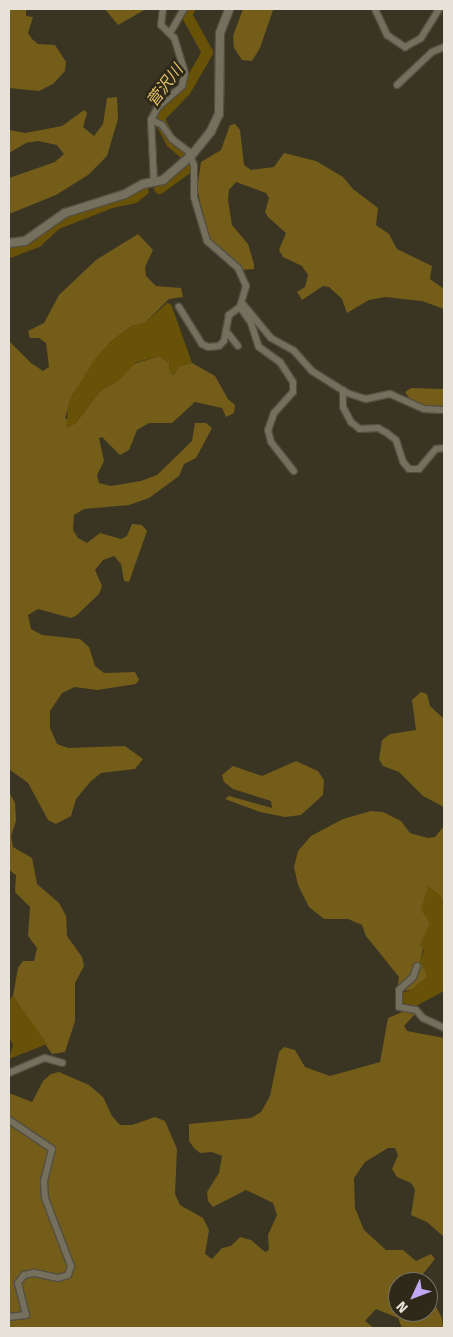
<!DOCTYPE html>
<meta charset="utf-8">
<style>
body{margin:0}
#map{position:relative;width:453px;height:1337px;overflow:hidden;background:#3a3423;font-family:"Fira Sans","Noto Sans JP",sans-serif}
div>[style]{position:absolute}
.forest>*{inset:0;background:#735d19}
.water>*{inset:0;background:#685208}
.river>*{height:11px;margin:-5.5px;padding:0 5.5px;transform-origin:5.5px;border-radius:5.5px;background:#685208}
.roads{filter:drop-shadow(1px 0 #544f41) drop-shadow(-1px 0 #544f41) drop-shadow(0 1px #544f41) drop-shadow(0 -1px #544f41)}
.minor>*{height:6px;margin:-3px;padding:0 3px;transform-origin:3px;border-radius:3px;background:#756f5d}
.tertiary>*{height:8px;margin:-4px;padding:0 4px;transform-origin:4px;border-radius:4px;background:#756f5d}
span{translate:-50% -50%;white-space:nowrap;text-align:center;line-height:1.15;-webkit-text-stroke:5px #2f291a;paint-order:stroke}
.water-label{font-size:16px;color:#e5c367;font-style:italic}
.frame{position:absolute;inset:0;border:10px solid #e6e2d8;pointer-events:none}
.north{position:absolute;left:388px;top:1272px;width:50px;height:50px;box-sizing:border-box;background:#2f291a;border:1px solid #787366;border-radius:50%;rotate:227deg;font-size:14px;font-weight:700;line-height:20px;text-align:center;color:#e6e2d8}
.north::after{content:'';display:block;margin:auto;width:18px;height:22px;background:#c2a8f3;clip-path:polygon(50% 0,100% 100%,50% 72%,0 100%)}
</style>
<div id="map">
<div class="forest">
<i style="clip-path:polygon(9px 9px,26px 9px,26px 16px,33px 17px,28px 33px,32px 39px,38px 44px,55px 45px,66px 62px,65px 71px,53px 84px,39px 91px,9px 88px)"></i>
<i style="clip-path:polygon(91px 9px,146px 9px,118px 25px,105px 9px)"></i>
<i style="clip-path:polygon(243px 9px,273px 10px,260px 48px,252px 61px,242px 60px,234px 48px,233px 36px)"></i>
<i style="clip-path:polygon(117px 97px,118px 119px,107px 156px,88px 175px,56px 195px,9px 214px,9px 178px,55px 162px,64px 154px,57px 145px,38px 141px,26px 143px,9px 153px,9px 130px,25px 133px,62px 126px,84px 110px,87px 113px,83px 127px,94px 136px,103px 124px,107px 98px)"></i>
<i style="clip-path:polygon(235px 124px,240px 130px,244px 165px,251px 170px,274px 167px,284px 153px,316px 161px,343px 177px,353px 189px,378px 208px,376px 225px,389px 234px,397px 249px,432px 266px,430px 279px,444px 289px,444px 309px,422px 301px,385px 297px,369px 300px,347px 313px,342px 299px,329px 287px,323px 286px,302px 300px,297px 292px,305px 287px,308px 275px,302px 266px,283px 257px,279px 250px,286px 233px,268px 217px,265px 212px,269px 198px,266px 193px,236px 182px,229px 190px,228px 200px,232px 225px,248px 244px,254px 264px,254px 269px,242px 270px,209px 237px,197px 189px,201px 162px,221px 150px,230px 125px)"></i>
<i style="clip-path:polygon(138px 234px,153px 250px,145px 267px,146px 276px,156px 286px,181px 288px,183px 297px,169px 299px,145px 323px,132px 326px,110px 342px,73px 394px,65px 418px,75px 424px,100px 391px,119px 380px,131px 365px,159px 356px,169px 362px,170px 372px,174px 375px,179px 366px,192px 363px,215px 376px,228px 399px,235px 405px,234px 413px,226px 417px,222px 408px,195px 402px,172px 423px,149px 423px,137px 430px,129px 450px,120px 455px,102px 437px,99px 438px,104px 461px,97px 475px,99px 483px,111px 486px,141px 481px,157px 475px,192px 441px,195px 423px,206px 423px,212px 428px,196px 458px,184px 464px,179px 476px,149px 498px,129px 505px,84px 509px,74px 515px,73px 530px,78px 538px,87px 543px,100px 533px,121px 539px,127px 536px,132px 524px,142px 525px,147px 531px,129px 582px,124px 581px,121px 564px,114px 556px,103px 560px,95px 570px,102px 586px,99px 594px,77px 615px,71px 618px,38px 609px,28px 615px,31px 629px,42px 635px,80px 639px,89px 647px,95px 666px,104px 673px,135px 672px,139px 680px,136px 684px,97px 690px,75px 687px,62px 693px,50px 711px,50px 728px,57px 744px,68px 748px,125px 746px,143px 759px,135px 769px,101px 773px,91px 781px,76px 799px,71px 816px,56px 824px,48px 820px,28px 783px,9px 769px,9px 341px,31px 363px,43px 371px,49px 367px,46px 343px,39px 338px,30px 338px,28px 331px,44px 323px,59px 295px,96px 260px)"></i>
<i style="clip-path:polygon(411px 388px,444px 389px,444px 410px,414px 405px,405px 392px)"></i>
<i style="clip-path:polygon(421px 692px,427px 694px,430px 706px,444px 719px,444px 807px,423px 796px,399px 772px,383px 766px,379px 759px,382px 740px,390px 734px,416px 730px,412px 700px)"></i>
<i style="clip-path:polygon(296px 761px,318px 771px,324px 780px,323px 795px,301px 815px,285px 817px,260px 812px,225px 799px,229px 796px,272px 808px,271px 801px,233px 789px,224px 782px,222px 775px,233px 766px,262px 776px)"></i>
<i style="clip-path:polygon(9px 792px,15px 803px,16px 821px,11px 836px,13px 847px,32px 858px,37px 884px,59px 903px,66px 916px,67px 936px,82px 957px,84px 966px,75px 983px,75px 1021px,65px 1052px,52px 1054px,13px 996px,18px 968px,23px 961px,34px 961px,37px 948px,28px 936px,30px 907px,15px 892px,16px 875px,9px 870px)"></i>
<i style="clip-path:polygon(371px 811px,383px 812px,401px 821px,410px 833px,428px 838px,435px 837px,444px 826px,444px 904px,440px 895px,427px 932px,420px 962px,426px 972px,426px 978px,412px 990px,403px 991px,398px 984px,399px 977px,366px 936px,362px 925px,348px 919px,324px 919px,309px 907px,298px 885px,294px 867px,298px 851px,311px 836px,343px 819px)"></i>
<i style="clip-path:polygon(407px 1010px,416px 1013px,404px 1026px,407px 1031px,444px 1038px,444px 1237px,427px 1222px,411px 1215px,415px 1190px,411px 1183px,397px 1177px,392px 1169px,398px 1155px,395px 1148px,388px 1148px,365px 1162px,354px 1178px,355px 1208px,364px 1230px,386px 1250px,403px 1250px,416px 1261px,431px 1254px,435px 1259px,422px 1275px,422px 1282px,398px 1282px,398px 1312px,428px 1312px,428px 1291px,442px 1318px,443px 1328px,402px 1328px,398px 1318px,376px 1309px,365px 1321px,374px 1328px,9px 1328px,9px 1093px,32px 1102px,43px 1081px,51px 1074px,59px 1072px,89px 1085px,103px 1097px,112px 1116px,120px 1125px,132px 1125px,155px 1117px,165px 1121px,177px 1149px,175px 1194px,180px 1205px,203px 1218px,209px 1230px,205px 1254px,212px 1259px,222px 1248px,231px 1246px,240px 1237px,251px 1240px,265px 1252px,269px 1250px,268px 1235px,277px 1215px,273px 1203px,246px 1190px,213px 1207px,208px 1201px,207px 1192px,219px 1173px,222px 1156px,212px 1152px,200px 1153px,194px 1148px,189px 1141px,189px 1124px,251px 1118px,261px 1112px,270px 1096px,279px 1052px,284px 1047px,295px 1050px,305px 1067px,330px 1076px,380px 1062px,388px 1018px)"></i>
</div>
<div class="water">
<i style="clip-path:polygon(167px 303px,171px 304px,192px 363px,179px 366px,174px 375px,170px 372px,169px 362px,159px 356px,135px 363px,120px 380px,100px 391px,75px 424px,66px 428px,69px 401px,94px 360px,110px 342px,132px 326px,145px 323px)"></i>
<i style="clip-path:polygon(428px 886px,440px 895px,444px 904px,444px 991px,416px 1006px,402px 1003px,402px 993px,412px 990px,426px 978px,426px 972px,420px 962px,424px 950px,420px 945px,430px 923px,421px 910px)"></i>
<i style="clip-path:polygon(13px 996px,47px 1044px,9px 1059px,13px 1045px,9px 1037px,9px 1000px)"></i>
</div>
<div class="river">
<i style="left:184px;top:153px;width:17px;rotate:-140deg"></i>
<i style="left:171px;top:142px;width:27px;rotate:-118deg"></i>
<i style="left:158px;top:118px;width:39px;rotate:-46deg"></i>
<i style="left:185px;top:90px;width:44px;rotate:-59.9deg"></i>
<i style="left:207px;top:52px;width:43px;rotate:-118.9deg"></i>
<i style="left:186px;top:14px;width:6px;rotate:-59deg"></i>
<i style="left:159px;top:188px;width:37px;rotate:-36deg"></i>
<i style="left:9px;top:252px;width:30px;rotate:-21deg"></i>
<i style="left:37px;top:241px;width:25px;rotate:-43deg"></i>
<i style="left:55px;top:224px;width:60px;rotate:-21.4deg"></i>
<i style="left:111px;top:202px;width:24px;rotate:-12deg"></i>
<i style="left:134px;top:197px;width:11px;rotate:-38deg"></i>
</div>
<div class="roads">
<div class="minor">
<i style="left:375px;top:9px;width:29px;rotate:65deg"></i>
<i style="left:387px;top:35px;width:22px;rotate:34deg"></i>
<i style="left:405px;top:47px;width:18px;rotate:-29deg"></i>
<i style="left:421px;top:38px;width:34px;rotate:-58deg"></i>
<i style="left:170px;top:33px;width:28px;rotate:-60deg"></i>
<i style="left:397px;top:85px;width:48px;rotate:-43.3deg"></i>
<i style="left:432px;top:52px;width:13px;rotate:-23deg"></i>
<i style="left:151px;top:120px;width:12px;rotate:24deg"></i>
<i style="left:162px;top:125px;width:17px;rotate:54deg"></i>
<i style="left:172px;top:139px;width:20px;rotate:37deg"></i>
<i style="left:188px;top:151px;width:15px;rotate:67deg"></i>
<i style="left:194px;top:165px;width:32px;rotate:90deg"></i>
<i style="left:194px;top:197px;width:46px;rotate:73.5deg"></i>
<i style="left:207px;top:241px;width:41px;rotate:41.1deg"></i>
<i style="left:238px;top:268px;width:20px;rotate:66deg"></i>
<i style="left:246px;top:286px;width:22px;rotate:106deg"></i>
<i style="left:240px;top:307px;width:14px;rotate:144deg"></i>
<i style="left:229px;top:315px;width:26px;rotate:101deg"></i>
<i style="left:224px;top:341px;width:7px;rotate:135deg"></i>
<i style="left:219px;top:346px;width:11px;rotate:175deg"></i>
<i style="left:208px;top:347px;width:7px;rotate:-153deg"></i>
<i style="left:202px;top:344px;width:44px;rotate:-121.9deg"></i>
<i style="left:154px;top:183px;width:63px;rotate:-92.7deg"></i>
<i style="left:151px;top:120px;width:15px;rotate:-62deg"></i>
<i style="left:158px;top:107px;width:32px;rotate:-41deg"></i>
<i style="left:182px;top:86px;width:13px;rotate:-77deg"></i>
<i style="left:185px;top:73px;width:37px;rotate:-107deg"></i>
<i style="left:174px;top:38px;width:18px;rotate:-135deg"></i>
<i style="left:161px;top:25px;width:16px;rotate:-83deg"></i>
<i style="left:242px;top:303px;width:45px;rotate:50.4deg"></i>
<i style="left:271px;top:338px;width:26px;rotate:29deg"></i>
<i style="left:294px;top:351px;width:27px;rotate:48deg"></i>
<i style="left:312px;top:371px;width:41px;rotate:32.2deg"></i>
<i style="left:347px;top:393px;width:20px;rotate:18deg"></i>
<i style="left:366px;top:399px;width:25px;rotate:-12deg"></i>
<i style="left:390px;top:394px;width:37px;rotate:24deg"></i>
<i style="left:424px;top:409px;width:20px;rotate:3deg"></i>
<i style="left:240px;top:307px;width:19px;rotate:55deg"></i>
<i style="left:251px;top:323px;width:25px;rotate:72deg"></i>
<i style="left:259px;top:347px;width:26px;rotate:36deg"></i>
<i style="left:280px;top:362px;width:24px;rotate:57deg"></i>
<i style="left:293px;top:382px;width:10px;rotate:90deg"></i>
<i style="left:293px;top:392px;width:28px;rotate:132deg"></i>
<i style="left:274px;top:413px;width:18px;rotate:109deg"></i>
<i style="left:268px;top:430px;width:12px;rotate:76deg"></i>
<i style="left:271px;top:442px;width:37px;rotate:52deg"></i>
<i style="left:226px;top:331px;width:19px;rotate:51deg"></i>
<i style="left:343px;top:390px;width:17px;rotate:90deg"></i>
<i style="left:343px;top:407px;width:17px;rotate:62deg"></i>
<i style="left:351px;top:422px;width:11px;rotate:38deg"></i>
<i style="left:360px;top:429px;width:18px;rotate:-3deg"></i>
<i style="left:378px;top:428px;width:10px;rotate:29deg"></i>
<i style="left:387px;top:433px;width:11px;rotate:38deg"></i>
<i style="left:396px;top:440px;width:23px;rotate:72deg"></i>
<i style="left:403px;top:462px;width:9px;rotate:49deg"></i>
<i style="left:409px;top:469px;width:10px"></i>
<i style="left:419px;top:469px;width:26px;rotate:-50deg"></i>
<i style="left:436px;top:449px;width:8px;rotate:-7deg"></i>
<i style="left:417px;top:966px;width:12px;rotate:110deg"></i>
<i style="left:413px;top:977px;width:19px;rotate:137deg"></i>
<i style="left:399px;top:990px;width:17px;rotate:90deg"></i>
<i style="left:399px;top:1007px;width:17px;rotate:10deg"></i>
<i style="left:416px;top:1010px;width:11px;rotate:49deg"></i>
<i style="left:423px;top:1018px;width:23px;rotate:25deg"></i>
<i style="left:9px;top:1073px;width:39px;rotate:-23deg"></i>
<i style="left:45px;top:1058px;width:18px;rotate:16deg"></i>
<i style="left:9px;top:1120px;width:52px;rotate:34deg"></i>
<i style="left:52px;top:1149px;width:33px;rotate:104deg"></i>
<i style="left:44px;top:1181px;width:17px;rotate:87deg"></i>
<i style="left:45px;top:1198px;width:73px;rotate:69.1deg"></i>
<i style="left:71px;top:1266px;width:9px;rotate:108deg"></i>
<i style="left:68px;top:1275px;width:10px;rotate:163deg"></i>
<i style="left:58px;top:1278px;width:25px;rotate:-168deg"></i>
<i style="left:34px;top:1273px;width:10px;rotate:169deg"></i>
<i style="left:24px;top:1275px;width:10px;rotate:127deg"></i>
<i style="left:18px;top:1283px;width:33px;rotate:76deg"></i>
<i style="left:26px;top:1315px;width:17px;rotate:173deg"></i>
</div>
<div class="tertiary">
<i style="left:9px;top:243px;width:16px;rotate:-7deg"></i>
<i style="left:25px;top:241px;width:49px;rotate:-35deg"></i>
<i style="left:65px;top:213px;width:63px;rotate:-17.6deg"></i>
<i style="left:125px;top:194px;width:21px;rotate:-29deg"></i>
<i style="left:143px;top:184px;width:20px;rotate:-11deg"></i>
<i style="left:163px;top:180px;width:37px;rotate:-41deg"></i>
<i style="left:191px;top:156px;width:32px;rotate:-51deg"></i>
<i style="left:211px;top:131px;width:19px;rotate:-65deg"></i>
<i style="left:219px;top:114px;width:81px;rotate:-89.3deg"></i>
<i style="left:220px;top:33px;width:26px;rotate:-69deg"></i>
</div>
</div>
<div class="water-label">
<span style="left:165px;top:86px;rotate:-53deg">菅沢川</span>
</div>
<div class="frame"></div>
<div class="north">N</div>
</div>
